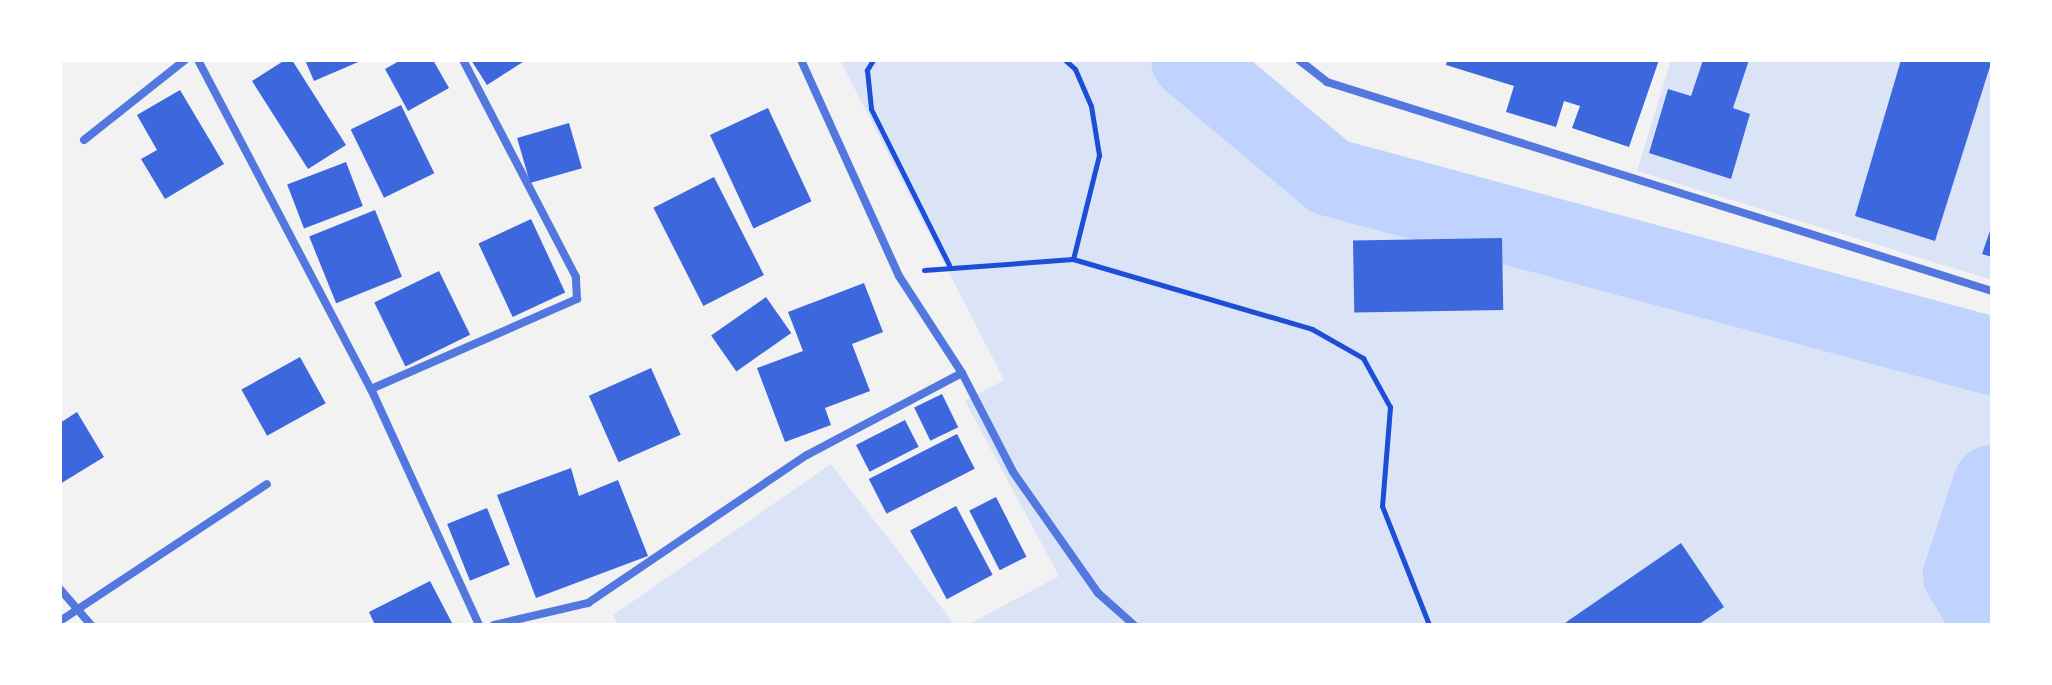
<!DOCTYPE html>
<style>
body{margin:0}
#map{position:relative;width:2052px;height:685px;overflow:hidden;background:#f2f2f2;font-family:"PT Sans Narrow",sans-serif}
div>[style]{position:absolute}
.green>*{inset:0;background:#dbe4f7}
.river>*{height:78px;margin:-39px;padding:0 39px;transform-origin:39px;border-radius:39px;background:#bfd3fe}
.building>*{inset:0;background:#3d67dc;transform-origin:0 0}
.path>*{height:5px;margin:-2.5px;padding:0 2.5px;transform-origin:2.5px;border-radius:2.5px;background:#1d4ed8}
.minor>*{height:8px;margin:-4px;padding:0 4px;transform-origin:4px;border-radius:4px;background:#5277de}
span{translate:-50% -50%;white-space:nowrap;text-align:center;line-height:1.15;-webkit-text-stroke:7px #fff;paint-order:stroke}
.frame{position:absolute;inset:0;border:62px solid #fff;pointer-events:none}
</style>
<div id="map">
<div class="green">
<i style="clip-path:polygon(840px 60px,1203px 60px,1337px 170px,1610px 263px,1681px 259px,1992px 343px,1992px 625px,967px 625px,1059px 576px,965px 401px,1004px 380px)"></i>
<i style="clip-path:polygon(1671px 60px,1992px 60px,1992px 280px,1637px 171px)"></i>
<i style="clip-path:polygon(831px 464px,955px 625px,618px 625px,613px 615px)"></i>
</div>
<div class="river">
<i style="left:1190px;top:60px;width:182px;rotate:39.9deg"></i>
<i style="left:1330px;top:177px;width:686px;rotate:15.13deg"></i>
<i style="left:1992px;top:484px;width:96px;rotate:108.2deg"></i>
<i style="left:1962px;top:575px;width:57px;rotate:58.5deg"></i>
</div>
<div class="building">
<i style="clip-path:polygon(285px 60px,292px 60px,346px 145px,308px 169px,252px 81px)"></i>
<i style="clip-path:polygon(305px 60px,363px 60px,314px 81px)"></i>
<i style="clip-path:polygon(401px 60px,433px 60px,449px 88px,408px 111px,385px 69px)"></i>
<i style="clip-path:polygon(471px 60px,526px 60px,487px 85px)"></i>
<i style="clip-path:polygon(1447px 60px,1659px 60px,1629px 147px,1572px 128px,1580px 106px,1564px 101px,1556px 127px,1506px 112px,1514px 86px,1446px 65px)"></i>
<i style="clip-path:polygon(1703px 60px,1749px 60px,1733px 108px,1750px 114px,1731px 179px,1649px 153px,1668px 89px,1691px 96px)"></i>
<i style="clip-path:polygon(1901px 60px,1992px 60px,1935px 241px,1855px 216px)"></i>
<i style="clip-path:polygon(180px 90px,224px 164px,165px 199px,141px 159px,157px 150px,137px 115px)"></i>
<i style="left:401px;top:105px;width:76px;height:56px;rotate:64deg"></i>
<i style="left:768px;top:108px;width:103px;height:64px;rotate:65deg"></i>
<i style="left:569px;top:123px;width:47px;height:54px;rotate:74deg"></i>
<i style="left:346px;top:162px;width:47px;height:63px;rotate:69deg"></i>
<i style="left:714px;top:177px;width:110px;height:68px;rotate:63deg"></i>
<i style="left:375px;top:210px;width:72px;height:71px;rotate:68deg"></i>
<i style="left:531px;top:219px;width:81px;height:58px;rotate:65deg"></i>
<i style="clip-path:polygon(1992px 225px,1992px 257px,1982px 254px)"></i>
<i style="left:1502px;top:238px;width:72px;height:149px;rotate:89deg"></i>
<i style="left:439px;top:271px;width:71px;height:72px;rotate:64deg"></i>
<i style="clip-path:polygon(864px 283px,883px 332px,852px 344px,870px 391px,825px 408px,831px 425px,785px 442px,757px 368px,803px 351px,788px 312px)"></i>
<i style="left:766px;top:297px;width:44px;height:67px;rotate:55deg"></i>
<i style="left:300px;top:357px;width:53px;height:67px;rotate:61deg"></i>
<i style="left:651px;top:368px;width:73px;height:68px;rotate:66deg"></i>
<i style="left:942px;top:394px;width:37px;height:31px;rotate:64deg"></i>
<i style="clip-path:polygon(77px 412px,104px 457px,60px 484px,60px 423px)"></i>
<i style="left:905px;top:420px;width:30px;height:55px;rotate:63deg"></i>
<i style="left:957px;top:434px;width:39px;height:99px;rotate:63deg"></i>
<i style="clip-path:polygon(571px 468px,579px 496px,618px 480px,648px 556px,536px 598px,497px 495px)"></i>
<i style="left:996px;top:497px;width:67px;height:30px;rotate:63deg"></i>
<i style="left:956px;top:506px;width:78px;height:52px;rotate:62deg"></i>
<i style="left:487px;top:508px;width:61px;height:43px;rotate:68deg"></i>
<i style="clip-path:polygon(1681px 543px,1724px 607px,1698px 625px,1562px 625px)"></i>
<i style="clip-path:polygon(430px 581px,452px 623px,375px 625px,369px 612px)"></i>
</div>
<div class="path">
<i style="left:873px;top:60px;width:12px;rotate:121deg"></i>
<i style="left:867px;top:70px;width:39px;rotate:84deg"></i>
<i style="left:871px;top:109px;width:174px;rotate:63.4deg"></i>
<i style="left:1065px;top:60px;width:13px;rotate:42deg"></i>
<i style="left:1075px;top:69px;width:40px;rotate:66.6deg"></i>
<i style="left:1091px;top:106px;width:50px;rotate:80.7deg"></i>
<i style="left:1099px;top:155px;width:107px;rotate:104deg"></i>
<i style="left:924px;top:270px;width:149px;rotate:-4.2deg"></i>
<i style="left:1073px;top:259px;width:249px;rotate:16.3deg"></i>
<i style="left:1312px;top:329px;width:59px;rotate:29.6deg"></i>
<i style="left:1363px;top:358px;width:56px;rotate:61.1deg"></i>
<i style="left:1390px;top:407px;width:99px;rotate:94.6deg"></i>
<i style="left:1382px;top:506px;width:128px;rotate:68.4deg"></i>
</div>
<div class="minor">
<i style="left:198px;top:60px;width:372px;rotate:62.3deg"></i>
<i style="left:371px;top:389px;width:260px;rotate:65.4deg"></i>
<i style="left:1299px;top:60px;width:36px;rotate:38deg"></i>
<i style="left:1327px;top:82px;width:697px;rotate:17.45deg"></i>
<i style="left:84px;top:140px;width:129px;rotate:-38.4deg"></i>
<i style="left:962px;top:373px;width:111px;rotate:62.7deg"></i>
<i style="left:1013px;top:472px;width:148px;rotate:54.9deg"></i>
<i style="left:1098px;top:593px;width:48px;rotate:41.6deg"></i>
<i style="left:371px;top:389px;width:225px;rotate:-23.6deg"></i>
<i style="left:577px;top:299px;width:22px;rotate:-93deg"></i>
<i style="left:576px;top:277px;width:245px;rotate:-117.5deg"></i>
<i style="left:60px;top:589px;width:48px;rotate:49.3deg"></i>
<i style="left:60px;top:621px;width:248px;rotate:-33.5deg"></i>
<i style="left:494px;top:625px;width:97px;rotate:-13.2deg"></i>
<i style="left:588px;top:603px;width:264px;rotate:-34.1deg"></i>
<i style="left:807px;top:455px;width:175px;rotate:-27.9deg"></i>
<i style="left:962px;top:373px;width:116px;rotate:-123deg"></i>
<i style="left:899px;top:276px;width:237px;rotate:-114.4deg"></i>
</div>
<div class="frame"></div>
</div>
